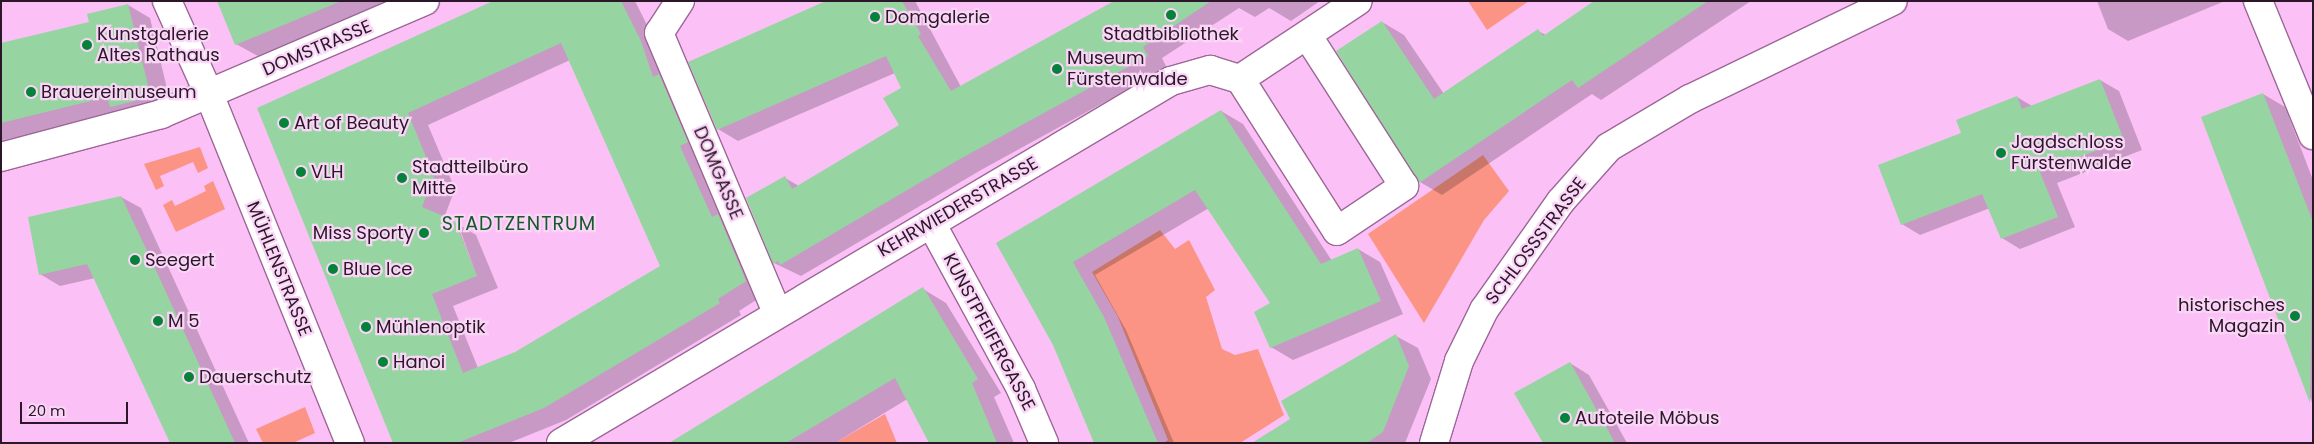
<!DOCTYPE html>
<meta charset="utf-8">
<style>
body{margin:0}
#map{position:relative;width:2314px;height:444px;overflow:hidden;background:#fbc0f5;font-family:Poppins,sans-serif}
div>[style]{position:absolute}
.green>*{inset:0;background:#fb9484}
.shadow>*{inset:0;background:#0003}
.building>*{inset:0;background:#96d5a2}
.roads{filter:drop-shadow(1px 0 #9c6797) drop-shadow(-1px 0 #9c6797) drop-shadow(0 1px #9c6797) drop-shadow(0 -1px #9c6797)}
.minor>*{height:28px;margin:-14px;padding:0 14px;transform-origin:14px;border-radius:14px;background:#fff}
.dots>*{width:14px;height:14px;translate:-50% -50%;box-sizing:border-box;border:2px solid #fad6f6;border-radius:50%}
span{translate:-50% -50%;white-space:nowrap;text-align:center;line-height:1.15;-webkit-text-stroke:4.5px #fad6f6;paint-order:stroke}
.poi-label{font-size:18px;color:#2c162a}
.left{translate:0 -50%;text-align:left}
.right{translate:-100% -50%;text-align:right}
.street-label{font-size:18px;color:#2c162a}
.neighbourhood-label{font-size:19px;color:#16592b;letter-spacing:1px}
.frame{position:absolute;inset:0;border:2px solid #2c162a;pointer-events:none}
.scale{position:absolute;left:20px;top:402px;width:108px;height:22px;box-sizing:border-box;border:2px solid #2c162a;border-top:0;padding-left:6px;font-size:15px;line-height:18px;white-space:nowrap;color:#2c162a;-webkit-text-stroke:4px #fad6f6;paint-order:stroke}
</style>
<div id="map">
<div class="green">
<i style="clip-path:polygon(1468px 1px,1529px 1px,1487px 30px)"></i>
<i style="clip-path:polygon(200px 147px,208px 168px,198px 173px,193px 162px,160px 176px,164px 186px,156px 190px,144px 164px)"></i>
<i style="clip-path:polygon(1483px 155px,1509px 191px,1484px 220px,1424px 323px,1368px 234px)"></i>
<i style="clip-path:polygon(213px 181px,225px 209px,176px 232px,163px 205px,172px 200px,175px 206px,206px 191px,204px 186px)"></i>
<i style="clip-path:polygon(1160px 230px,1175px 249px,1189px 240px,1215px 290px,1206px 297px,1222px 349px,1235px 355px,1258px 349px,1284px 415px,1240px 443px,1163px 443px,1168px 440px,1118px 317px,1092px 272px)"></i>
<i style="clip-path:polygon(305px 407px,315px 433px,293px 443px,263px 443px,256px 429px)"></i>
<i style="clip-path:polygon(885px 414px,897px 443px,835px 443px)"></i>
</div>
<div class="shadow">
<i style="clip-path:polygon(218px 1px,391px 1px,258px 56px,236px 44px)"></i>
<i style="clip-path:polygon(evenodd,496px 1px,635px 1px,662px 55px,767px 293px,739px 311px,741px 315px,566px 420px,509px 443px,394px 443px,258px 109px,496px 1px,570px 60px,661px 266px,515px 353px,478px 368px,453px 306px,498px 288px,476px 235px,458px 224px,479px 282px,457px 224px,444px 218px,455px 189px,428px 125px,570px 60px)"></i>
<i style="clip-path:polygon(832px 1px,915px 1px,961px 87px,1116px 1px,1320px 1px,1291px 21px,1269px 8px,1255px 17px,1239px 8px,1162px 58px,1167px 68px,981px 170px,801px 276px,774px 263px,785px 178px,799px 186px,901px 126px,903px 88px,895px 73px,738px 141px,718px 129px)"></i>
<i style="clip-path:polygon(1597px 1px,1751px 1px,1601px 100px,1592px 94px,1442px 195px,1420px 182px,1382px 22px,1404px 35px,1444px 94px,1538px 31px,1546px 35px)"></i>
<i style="clip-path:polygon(2097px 1px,2225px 1px,2128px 41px,2108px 29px)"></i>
<i style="clip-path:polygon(128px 5px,150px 18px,172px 109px,121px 112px,1px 141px,1px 44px,90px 23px)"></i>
<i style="clip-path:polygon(2100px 80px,2119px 91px,2142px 150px,2057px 183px,2075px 227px,2020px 249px,2002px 238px,1990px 208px,1920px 235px,1902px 224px,1962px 134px,2017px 97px,2032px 106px)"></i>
<i style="clip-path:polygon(2263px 94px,2285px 107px,2313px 180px,2313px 405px,2202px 118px)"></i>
<i style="clip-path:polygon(1221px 111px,1243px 124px,1332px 261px,1358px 249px,1380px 262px,1403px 314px,1293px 360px,1271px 347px,1272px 303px,1209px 208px,1095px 275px,1126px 330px,1174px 443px,1095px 443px,1054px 344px,997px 244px)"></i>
<i style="clip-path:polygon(121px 197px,141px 208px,249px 443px,171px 443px,95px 278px,60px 286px,40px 274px)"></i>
<i style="clip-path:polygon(923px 289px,946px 303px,1001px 393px,994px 397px,1014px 443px,931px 443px,909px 398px,835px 443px,671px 443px)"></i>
<i style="clip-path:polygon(1396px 336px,1418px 348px,1431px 379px,1405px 443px,1254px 443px,1315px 404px)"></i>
<i style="clip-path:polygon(1570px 363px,1589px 375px,1627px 443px,1544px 443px)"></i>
</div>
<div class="building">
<i style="clip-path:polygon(217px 1px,338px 1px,339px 2px,235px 45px)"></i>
<i style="clip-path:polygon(evenodd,493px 1px,621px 1px,641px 41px,653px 77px,659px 74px,688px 142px,680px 146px,712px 217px,718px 214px,746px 281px,718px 299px,720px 303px,544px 408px,457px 443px,393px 443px,257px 108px,493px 1px,561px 43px,660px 266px,515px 352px,463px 373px,432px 294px,477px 276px,455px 221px,422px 207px,434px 176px,408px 113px,561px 43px)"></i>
<i style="clip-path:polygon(826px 1px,902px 1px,921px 34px,918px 36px,951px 91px,1114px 1px,1211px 1px,1143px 47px,1148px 56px,960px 159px,780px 265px,778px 261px,773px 264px,746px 198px,785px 176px,792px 189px,899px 125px,883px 98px,901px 88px,886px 56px,717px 130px,688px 62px)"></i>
<i style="clip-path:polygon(1594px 1px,1708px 1px,1578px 88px,1572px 80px,1419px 183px,1336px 51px,1382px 21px,1434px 99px,1538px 29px,1543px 36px)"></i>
<i style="clip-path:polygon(128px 4px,151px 97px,110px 107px,107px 97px,1px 123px,1px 43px,89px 22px,87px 14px)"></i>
<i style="clip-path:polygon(2100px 79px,2124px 140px,2040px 172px,2058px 217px,2001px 239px,1982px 194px,1901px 225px,1878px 165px,1961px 133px,1956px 120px,2017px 96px,2022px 109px)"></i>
<i style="clip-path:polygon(2263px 93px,2313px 222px,2310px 403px,2201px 117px)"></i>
<i style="clip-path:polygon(1221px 110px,1321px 264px,1358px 248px,1381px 301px,1270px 348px,1254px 312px,1270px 303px,1195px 190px,1073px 262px,1104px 317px,1158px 443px,1094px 443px,1053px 345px,996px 243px)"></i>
<i style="clip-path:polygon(121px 196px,148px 253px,235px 443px,170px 443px,87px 264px,39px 275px,28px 217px)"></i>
<i style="clip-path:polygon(923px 287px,978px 379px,972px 383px,997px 443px,929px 443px,895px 378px,786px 443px,669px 443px)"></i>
<i style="clip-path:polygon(1396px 334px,1409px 366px,1383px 432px,1367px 443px,1252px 443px,1290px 419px,1281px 401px)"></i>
<i style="clip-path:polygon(1570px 362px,1615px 443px,1543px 443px,1514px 393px)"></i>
</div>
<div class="roads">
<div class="minor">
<i style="left:167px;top:1px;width:102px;rotate:65.7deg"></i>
<i style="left:209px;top:94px;width:376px;rotate:68deg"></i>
<i style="left:680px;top:1px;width:38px;rotate:123deg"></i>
<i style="left:659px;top:33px;width:304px;rotate:67.1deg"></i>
<i style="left:2258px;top:1px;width:145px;rotate:67.7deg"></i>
<i style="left:1240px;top:79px;width:180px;rotate:57.5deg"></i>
<i style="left:1337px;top:231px;width:81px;rotate:-33.9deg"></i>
<i style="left:1404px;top:186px;width:179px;rotate:-122.7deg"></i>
<i style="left:1240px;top:79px;width:141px;rotate:-33.5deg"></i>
<i style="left:1px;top:157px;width:166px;rotate:-15deg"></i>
<i style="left:161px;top:114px;width:287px;rotate:-23.2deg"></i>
<i style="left:931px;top:223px;width:189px;rotate:61.5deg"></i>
<i style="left:1021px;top:389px;width:59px;rotate:66.9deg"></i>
<i style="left:561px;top:443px;width:709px;rotate:-30.69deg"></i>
<i style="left:1171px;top:81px;width:41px;rotate:-15.8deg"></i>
<i style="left:1210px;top:70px;width:31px;rotate:17deg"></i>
<i style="left:1434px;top:443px;width:86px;rotate:-73deg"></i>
<i style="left:1459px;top:361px;width:57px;rotate:-63.9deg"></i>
<i style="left:1484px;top:310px;width:133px;rotate:-54.8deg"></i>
<i style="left:1561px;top:201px;width:72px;rotate:-48.4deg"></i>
<i style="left:1609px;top:147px;width:94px;rotate:-30.7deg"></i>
<i style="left:1690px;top:99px;width:225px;rotate:-25.8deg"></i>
</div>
</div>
<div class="dots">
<i style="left:1171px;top:15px;background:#05813a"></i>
<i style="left:875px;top:17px;background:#05813a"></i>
<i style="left:87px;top:45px;background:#05813a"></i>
<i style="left:1057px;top:69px;background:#05813a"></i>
<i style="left:31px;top:92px;background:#05813a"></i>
<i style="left:284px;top:123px;background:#05813a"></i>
<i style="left:2001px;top:153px;background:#05813a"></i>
<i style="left:301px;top:172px;background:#05813a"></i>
<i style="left:402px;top:178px;background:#05813a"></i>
<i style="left:424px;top:233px;background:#05813a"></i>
<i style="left:135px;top:260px;background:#05813a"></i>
<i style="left:333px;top:269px;background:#05813a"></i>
<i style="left:2295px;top:316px;background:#05813a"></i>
<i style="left:158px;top:321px;background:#05813a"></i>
<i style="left:366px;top:327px;background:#05813a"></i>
<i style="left:383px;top:362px;background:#05813a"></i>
<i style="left:189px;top:377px;background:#05813a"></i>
<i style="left:1565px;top:418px;background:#05813a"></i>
</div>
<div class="poi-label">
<span class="left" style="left:885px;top:17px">Domgalerie</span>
<span style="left:1171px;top:34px">Stadtbibliothek</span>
<span class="left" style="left:97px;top:45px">Kunstgalerie<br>Altes Rathaus</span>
<span class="left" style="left:1067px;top:69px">Museum<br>Fürstenwalde</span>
<span class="left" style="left:41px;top:92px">Brauereimuseum</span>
<span class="left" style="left:294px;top:123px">Art of Beauty</span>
<span class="left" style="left:2011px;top:153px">Jagdschloss<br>Fürstenwalde</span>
<span class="left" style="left:412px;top:178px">Stadtteilbüro<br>Mitte</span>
<span class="left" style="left:311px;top:172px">VLH</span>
<span class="right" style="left:414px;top:233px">Miss Sporty</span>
<span class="left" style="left:145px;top:260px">Seegert</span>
<span class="left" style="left:343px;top:269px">Blue Ice</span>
<span class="right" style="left:2285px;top:316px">historisches<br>Magazin</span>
<span class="left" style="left:168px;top:321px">M 5</span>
<span class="left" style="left:376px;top:327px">Mühlenoptik</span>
<span class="left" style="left:393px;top:362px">Hanoi</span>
<span class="left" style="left:199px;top:377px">Dauerschutz</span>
<span class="left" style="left:1575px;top:418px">Autoteile Möbus</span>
</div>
<div class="street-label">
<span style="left:317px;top:48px;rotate:-23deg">DOMSTRASSE</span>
<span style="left:718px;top:173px;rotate:67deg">DOMGASSE</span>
<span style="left:958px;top:207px;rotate:-30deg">KEHRWIEDERSTRASSE</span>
<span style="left:1536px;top:241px;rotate:-53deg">SCHLOSSSTRASSE</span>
<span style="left:279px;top:269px;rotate:68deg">MÜHLENSTRASSE</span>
<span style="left:989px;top:332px;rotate:62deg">KUNSTPFEIFERGASSE</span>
</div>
<div class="neighbourhood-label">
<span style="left:519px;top:224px">STADTZENTRUM</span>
</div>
<div class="frame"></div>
<div class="scale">20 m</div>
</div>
